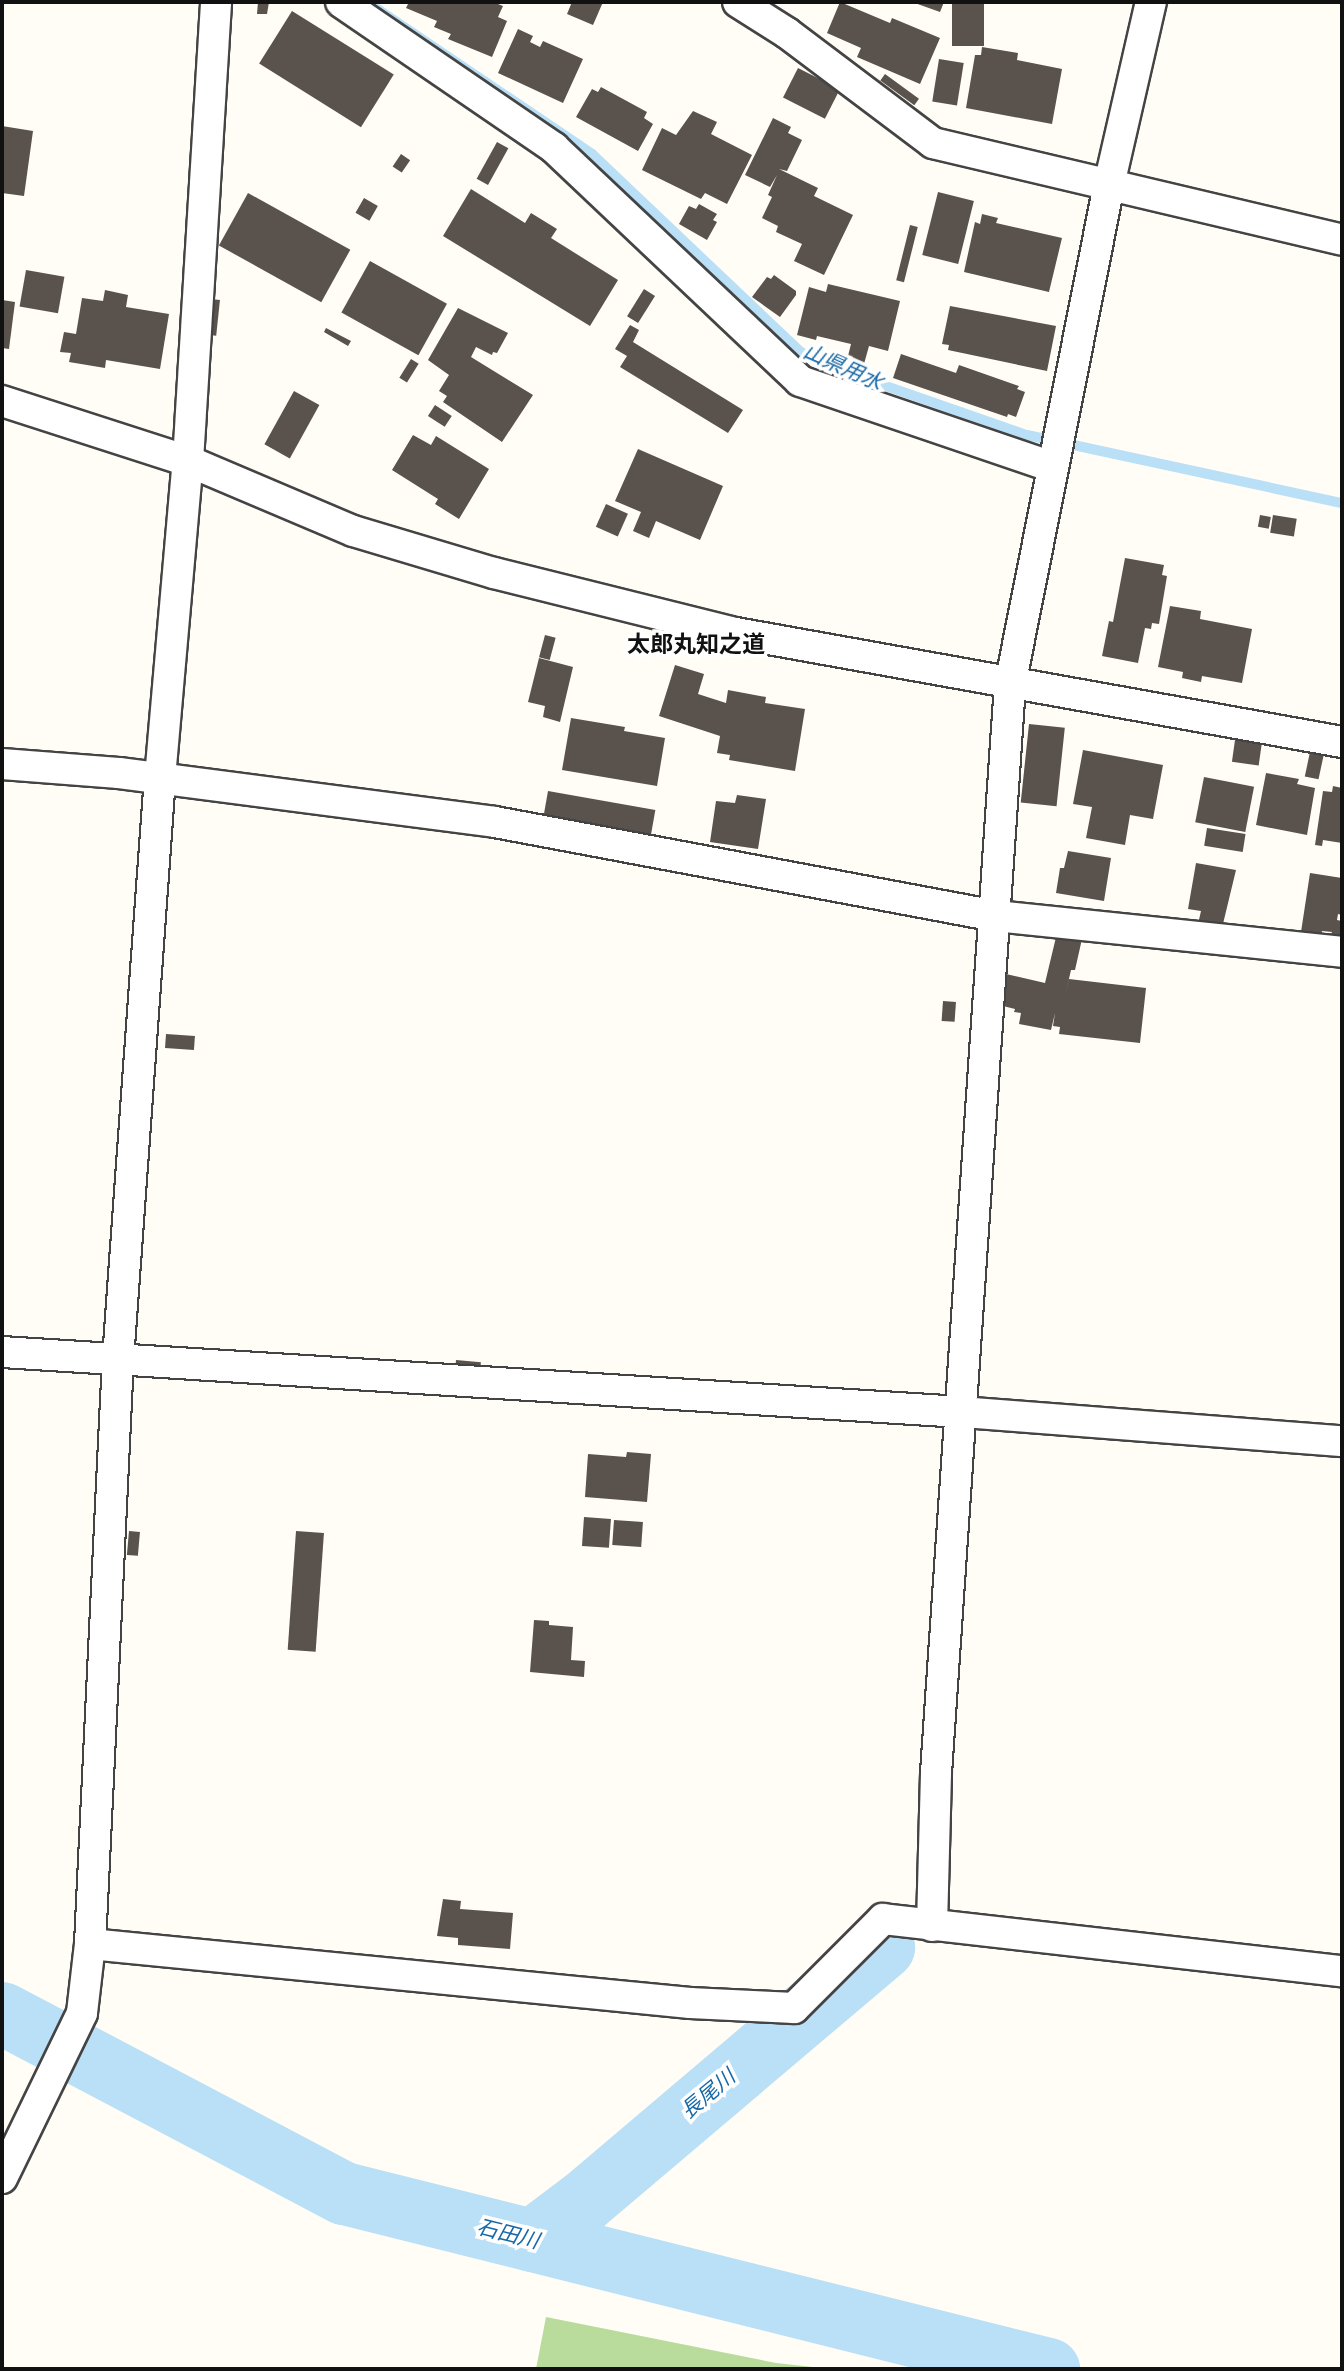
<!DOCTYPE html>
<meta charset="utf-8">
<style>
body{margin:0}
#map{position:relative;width:1344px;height:2371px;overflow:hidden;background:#fffdf5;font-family:"Libre Baskerville","Noto Sans JP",serif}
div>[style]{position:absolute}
.forest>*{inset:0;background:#b9dc9c}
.stream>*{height:10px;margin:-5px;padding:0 5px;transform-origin:5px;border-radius:5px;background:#b9e0f7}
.river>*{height:63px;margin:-31.5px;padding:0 31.5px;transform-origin:31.5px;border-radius:31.5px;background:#b9e0f7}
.building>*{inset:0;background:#5a524d;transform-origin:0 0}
.roads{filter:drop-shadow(2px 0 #444) drop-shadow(-2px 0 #444) drop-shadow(0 2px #444) drop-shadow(0 -2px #444)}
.minor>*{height:30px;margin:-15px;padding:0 15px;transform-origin:15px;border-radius:15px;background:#fff}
span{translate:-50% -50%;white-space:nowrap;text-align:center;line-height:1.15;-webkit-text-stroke:7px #fff;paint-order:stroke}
.water-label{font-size:21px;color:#1768a6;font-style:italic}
.quarter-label{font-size:23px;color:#111;font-weight:700}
.frame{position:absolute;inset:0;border:4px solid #111;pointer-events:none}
</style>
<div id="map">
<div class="forest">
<i style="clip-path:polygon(546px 2317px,776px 2363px,831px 2369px,536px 2369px)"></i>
</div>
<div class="stream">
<i style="left:367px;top:2px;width:272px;rotate:34deg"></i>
<i style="left:592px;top:154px;width:288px;rotate:43.5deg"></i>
<i style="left:801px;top:352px;width:40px;rotate:25deg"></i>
<i style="left:837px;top:369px;width:201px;rotate:19.2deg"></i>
<i style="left:1027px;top:435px;width:322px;rotate:12.2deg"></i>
</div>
<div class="river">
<i style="left:2px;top:2013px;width:386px;rotate:27.8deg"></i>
<i style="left:344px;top:2193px;width:726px;rotate:14.04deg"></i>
<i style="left:532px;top:2240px;width:66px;rotate:-37deg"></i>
<i style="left:585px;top:2200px;width:391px;rotate:-40.3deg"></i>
</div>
<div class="building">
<i style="clip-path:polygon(258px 2px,269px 2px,267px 14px,257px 14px)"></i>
<i style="clip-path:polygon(409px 2px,493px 2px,503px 6px,498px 17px,507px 21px,492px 57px,448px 39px,451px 34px,434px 27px,437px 21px,406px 8px)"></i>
<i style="clip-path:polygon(572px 2px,603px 2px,593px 25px,567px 14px)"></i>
<i style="clip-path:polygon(840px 2px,890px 23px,892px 18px,940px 38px,920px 84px,857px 57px,861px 48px,827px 33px)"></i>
<i style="clip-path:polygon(912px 2px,944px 2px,940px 12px)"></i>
<i style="left:952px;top:2px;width:32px;height:44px"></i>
<i style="left:292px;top:11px;width:120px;height:62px;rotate:32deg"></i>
<i style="clip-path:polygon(518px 29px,533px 36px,530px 42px,540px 47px,543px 41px,583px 59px,563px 103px,498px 73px)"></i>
<i style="clip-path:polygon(982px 47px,1018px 53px,1017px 60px,1062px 69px,1052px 124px,966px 108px,975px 55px,981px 55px)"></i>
<i style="left:939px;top:59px;width:25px;height:43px;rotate:9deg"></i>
<i style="left:798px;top:68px;width:47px;height:33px;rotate:27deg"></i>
<i style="left:885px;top:74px;width:42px;height:8px;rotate:36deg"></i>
<i style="clip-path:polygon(601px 87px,647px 112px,644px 118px,653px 124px,638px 151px,576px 117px,592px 89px,598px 92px)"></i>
<i style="clip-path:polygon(693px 111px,717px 122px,711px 134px,752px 155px,727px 204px,705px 193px,701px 199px,642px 170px,662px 128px,676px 135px)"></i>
<i style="clip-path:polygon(773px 118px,791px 127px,788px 133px,802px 140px,787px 171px,779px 169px,818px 188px,814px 196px,853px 215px,824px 275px,794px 261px,802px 244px,776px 232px,778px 226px,762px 218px,772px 197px,768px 195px,777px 175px,770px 187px,745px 175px)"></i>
<i style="clip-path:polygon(2px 126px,33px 131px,24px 196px,2px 193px)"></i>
<i style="left:497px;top:142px;width:13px;height:42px;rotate:29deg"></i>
<i style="left:401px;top:154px;width:11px;height:15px;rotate:34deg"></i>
<i style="clip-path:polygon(471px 189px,525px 223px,531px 213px,557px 229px,551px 238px,618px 280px,590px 326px,443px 236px)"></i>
<i style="left:938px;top:192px;width:37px;height:65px;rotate:14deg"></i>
<i style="left:248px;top:193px;width:117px;height:60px;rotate:29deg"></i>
<i style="left:364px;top:198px;width:16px;height:17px;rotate:30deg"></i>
<i style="clip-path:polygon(699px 204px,717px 214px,713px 220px,717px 222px,707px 240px,679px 224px,689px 206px,696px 209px)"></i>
<i style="clip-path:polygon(982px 214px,998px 218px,996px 223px,1062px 238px,1049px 292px,964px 272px,975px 222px,980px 224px)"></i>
<i style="left:910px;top:225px;width:8px;height:57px;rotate:14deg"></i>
<i style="left:370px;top:261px;width:88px;height:59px;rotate:29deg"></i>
<i style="left:26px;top:270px;width:39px;height:37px;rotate:10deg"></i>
<i style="clip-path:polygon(774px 275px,796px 291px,796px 295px,780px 317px,752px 297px,767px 277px,771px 279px)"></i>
<i style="clip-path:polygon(828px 284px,900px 301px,888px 351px,869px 346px,864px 364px,847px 360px,851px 344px,817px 336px,816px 340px,797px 335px,809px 287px,826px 292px)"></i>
<i style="left:644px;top:289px;width:13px;height:32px;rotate:32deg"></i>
<i style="clip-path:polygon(105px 290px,128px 295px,126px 307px,169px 314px,160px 369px,106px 360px,105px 368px,69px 362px,71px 353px,60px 352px,64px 332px,76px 334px,82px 298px,103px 301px)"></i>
<i style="left:211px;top:299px;width:9px;height:36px;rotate:6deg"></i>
<i style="clip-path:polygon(2px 300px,15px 302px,9px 349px,2px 348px)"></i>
<i style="clip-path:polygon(950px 306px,1056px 326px,1047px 371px,948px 350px,949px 345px,942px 344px)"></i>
<i style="clip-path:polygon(458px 308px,508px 333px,497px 353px,493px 352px,492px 355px,476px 347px,471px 357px,533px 395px,502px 442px,443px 402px,447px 396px,439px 391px,449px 375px,428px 360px)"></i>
<i style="clip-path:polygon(630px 325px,639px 330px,633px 342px,743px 410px,728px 433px,620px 367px,627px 356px,615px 349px)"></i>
<i style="clip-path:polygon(326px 328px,351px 341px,348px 346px,324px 332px)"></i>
<i style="clip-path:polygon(901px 354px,956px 373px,959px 365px,1019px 386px,1017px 389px,1025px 392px,1016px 417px,1008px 414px,1007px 417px,893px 378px)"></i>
<i style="left:411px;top:359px;width:9px;height:22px;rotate:32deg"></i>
<i style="left:294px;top:391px;width:29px;height:61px;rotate:29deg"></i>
<i style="left:435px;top:405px;width:20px;height:13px;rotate:33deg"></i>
<i style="clip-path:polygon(413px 435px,431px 445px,436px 436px,489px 469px,459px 519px,435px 504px,438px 499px,392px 470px)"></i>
<i style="clip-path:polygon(638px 449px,723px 486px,700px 540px,656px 521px,649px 538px,633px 531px,641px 512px,615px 501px)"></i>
<i style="left:606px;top:504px;width:24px;height:25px;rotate:24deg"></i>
<i style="left:1260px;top:515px;width:11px;height:12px;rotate:10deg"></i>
<i style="left:1273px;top:515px;width:24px;height:18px;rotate:9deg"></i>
<i style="clip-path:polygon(1125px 558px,1164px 565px,1162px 575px,1167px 576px,1159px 624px,1152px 623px,1151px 629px,1145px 628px,1138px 663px,1102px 656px,1109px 621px,1113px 622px)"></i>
<i style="clip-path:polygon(1170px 606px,1201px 611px,1200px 619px,1252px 629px,1242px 683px,1202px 676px,1201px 682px,1182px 678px,1183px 672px,1158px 667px)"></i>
<i style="left:545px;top:635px;width:11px;height:23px;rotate:15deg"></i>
<i style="clip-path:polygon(539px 658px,573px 667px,560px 722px,543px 717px,545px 706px,528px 702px)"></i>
<i style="clip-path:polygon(675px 665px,704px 674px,698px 694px,726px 703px,728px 690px,766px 697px,765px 703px,805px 709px,795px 771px,729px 760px,730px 755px,717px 753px,720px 736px,659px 716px)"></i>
<i style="clip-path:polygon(571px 718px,625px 727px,624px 731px,665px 738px,657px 786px,562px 770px)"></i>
<i style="left:1029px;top:724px;width:36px;height:79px;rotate:6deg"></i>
<i style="left:1235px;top:740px;width:27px;height:22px;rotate:8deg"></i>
<i style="clip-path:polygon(1083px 750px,1163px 765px,1153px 819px,1130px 815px,1125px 845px,1086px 838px,1092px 807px,1073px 804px)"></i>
<i style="left:1310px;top:752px;width:14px;height:25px;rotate:12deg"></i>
<i style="clip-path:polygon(1266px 773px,1299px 779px,1297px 784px,1315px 788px,1307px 835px,1256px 825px)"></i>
<i style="left:1204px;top:777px;width:51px;height:46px;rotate:11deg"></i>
<i style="clip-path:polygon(1333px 786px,1342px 788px,1342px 843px,1323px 840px,1322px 846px,1315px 845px,1323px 791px,1332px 792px)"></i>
<i style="left:548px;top:791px;width:109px;height:30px;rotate:10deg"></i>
<i style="clip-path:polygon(737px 795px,766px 799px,758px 849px,710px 842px,716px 801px,735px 803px)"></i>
<i style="left:1207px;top:828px;width:39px;height:18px;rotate:9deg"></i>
<i style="clip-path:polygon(1068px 851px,1111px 858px,1104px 901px,1056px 893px,1060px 868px,1064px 868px)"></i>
<i style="clip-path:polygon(1196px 863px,1236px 870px,1222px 928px,1198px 924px,1201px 911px,1188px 909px)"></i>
<i style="clip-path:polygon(1310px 873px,1342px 878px,1342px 915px,1338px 914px,1337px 920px,1342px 921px,1342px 939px,1330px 937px,1332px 932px,1322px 931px,1321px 935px,1301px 932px)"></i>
<i style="clip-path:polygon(1057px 933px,1082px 939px,1075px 970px,1071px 970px,1065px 996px,1069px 979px,1146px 988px,1140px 1043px,1059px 1034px,1060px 1027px,1053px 1026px,1055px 1013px,1051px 1030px,1019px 1024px,1021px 1013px,1014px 1012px,1015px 1009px,999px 1005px,1006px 974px,1045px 983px)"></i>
<i style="left:943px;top:1001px;width:13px;height:20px;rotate:4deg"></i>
<i style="left:166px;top:1034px;width:29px;height:14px;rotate:4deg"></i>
<i style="left:456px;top:1360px;width:25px;height:11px;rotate:5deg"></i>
<i style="clip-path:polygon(627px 1452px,651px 1454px,647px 1502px,585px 1497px,588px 1454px,626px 1457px)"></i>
<i style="left:584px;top:1517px;width:27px;height:29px;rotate:4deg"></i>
<i style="left:614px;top:1520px;width:29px;height:25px;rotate:4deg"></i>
<i style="left:129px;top:1531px;width:11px;height:24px;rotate:5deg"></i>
<i style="left:296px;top:1531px;width:28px;height:119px;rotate:4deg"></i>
<i style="clip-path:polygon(534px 1620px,549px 1621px,549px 1625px,573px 1627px,571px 1660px,585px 1661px,584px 1677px,530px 1672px)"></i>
<i style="clip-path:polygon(443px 1899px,461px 1901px,460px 1909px,513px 1913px,510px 1949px,458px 1945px,458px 1938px,437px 1936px)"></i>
</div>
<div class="roads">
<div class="minor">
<i style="left:341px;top:2px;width:258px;rotate:34.4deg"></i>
<i style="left:554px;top:148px;width:339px;rotate:43.4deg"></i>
<i style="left:800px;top:381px;width:267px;rotate:18.8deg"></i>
<i style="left:738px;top:2px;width:58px;rotate:32.3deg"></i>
<i style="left:787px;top:33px;width:183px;rotate:37deg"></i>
<i style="left:933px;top:143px;width:420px;rotate:13.3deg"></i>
<i style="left:2px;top:401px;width:195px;rotate:17.9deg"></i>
<i style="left:188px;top:461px;width:179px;rotate:23deg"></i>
<i style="left:353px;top:531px;width:147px;rotate:16.6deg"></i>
<i style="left:494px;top:573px;width:243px;rotate:14deg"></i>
<i style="left:730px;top:632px;width:622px;rotate:10.19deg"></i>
<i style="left:2px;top:764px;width:117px;rotate:4.4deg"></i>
<i style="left:119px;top:773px;width:379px;rotate:7.4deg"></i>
<i style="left:495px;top:822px;width:510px;rotate:10.63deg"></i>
<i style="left:996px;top:916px;width:348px;rotate:5.9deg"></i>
<i style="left:2px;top:1352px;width:962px;rotate:3.58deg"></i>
<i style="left:962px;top:1412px;width:381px;rotate:4.4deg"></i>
<i style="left:932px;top:1926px;width:153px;rotate:-88.5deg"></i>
<i style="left:936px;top:1773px;width:1091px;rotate:-86.11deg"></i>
<i style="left:1010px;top:685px;width:510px;rotate:-78.8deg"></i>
<i style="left:1109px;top:185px;width:188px;rotate:-77.1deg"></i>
<i style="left:90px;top:1944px;width:603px;rotate:5.62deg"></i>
<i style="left:690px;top:2003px;width:104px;rotate:2.8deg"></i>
<i style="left:794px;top:2008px;width:126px;rotate:-45deg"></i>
<i style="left:883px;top:1919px;width:462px;rotate:6.5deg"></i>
<i style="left:2px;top:2178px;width:183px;rotate:-64.1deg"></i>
<i style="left:82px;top:2013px;width:69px;rotate:-83.4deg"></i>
<i style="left:90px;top:1944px;width:586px;rotate:-87.26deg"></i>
<i style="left:118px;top:1359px;width:583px;rotate:-85.87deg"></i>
<i style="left:160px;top:778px;width:318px;rotate:-85deg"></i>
<i style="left:188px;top:461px;width:460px;rotate:-86.5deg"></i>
</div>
</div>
<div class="water-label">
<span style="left:843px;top:367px;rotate:24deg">山県用水</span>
<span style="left:708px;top:2094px;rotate:-40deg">長尾川</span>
<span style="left:508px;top:2234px;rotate:14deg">石田川</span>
</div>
<div class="quarter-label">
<span style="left:696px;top:644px">太郎丸知之道</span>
</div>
<div class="frame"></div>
</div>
